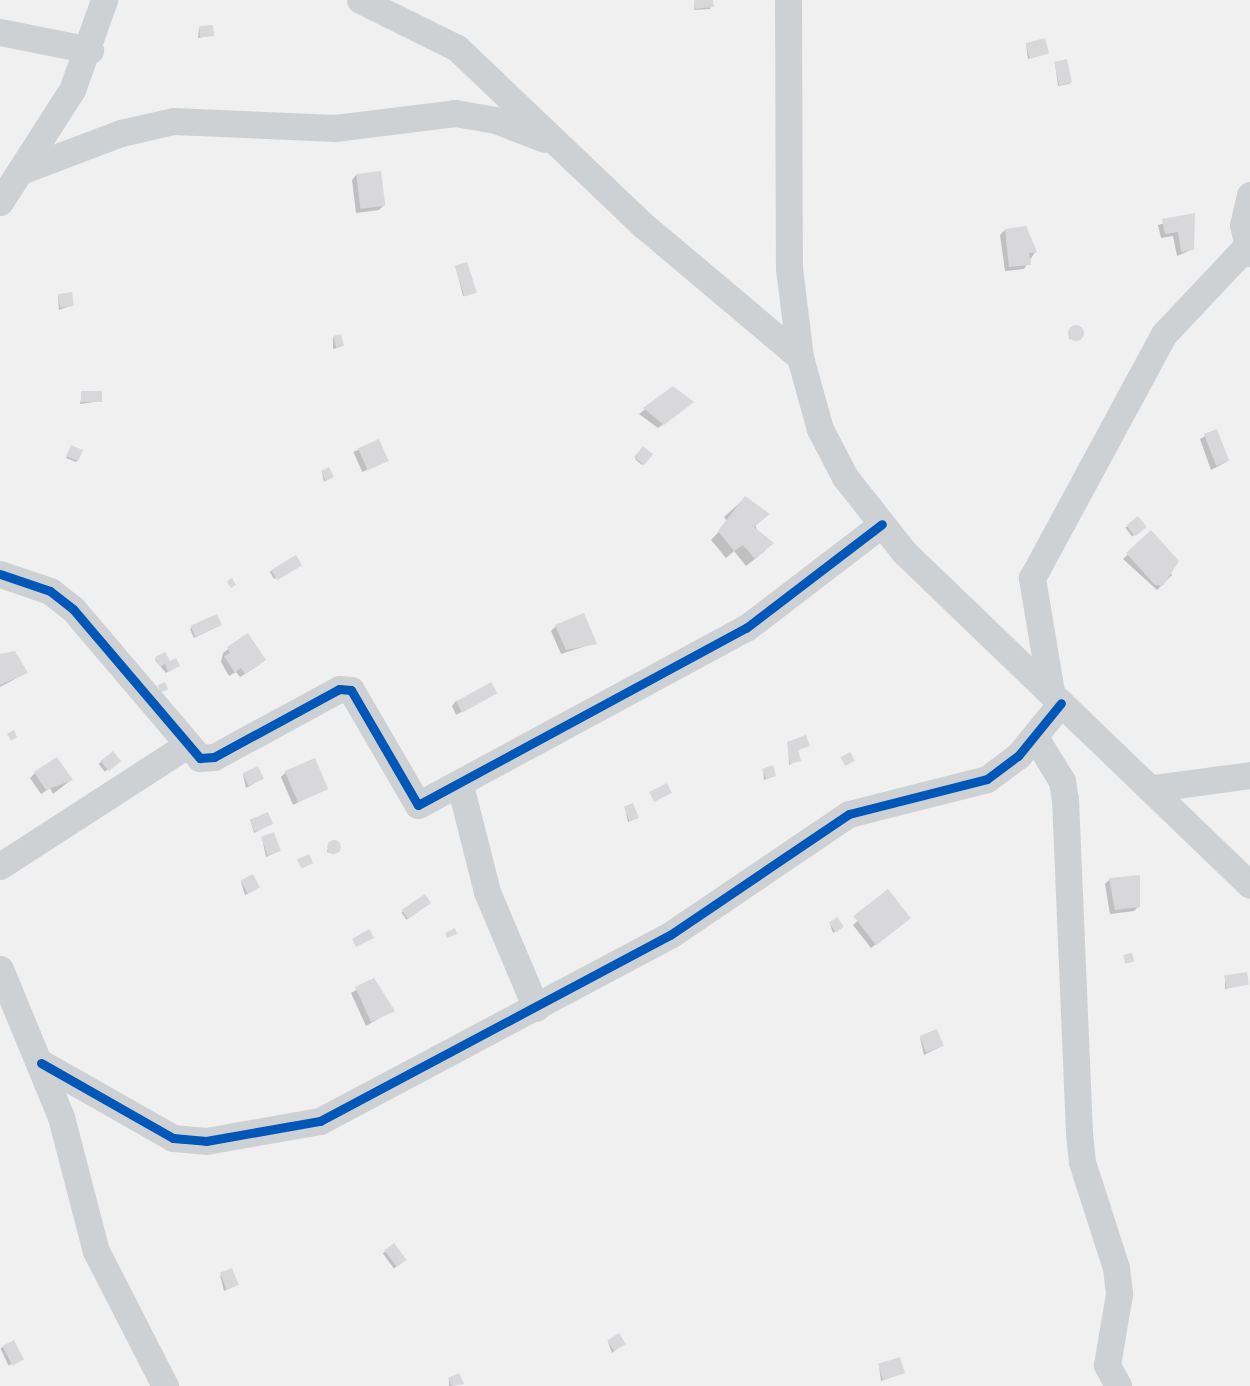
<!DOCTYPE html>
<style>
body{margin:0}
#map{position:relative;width:1250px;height:1386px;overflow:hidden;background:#f1f0f0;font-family:Overpass,sans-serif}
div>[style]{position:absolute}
.shadow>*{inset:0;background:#0003;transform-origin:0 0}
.building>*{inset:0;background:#d8d8da;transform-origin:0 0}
.round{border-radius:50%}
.minor>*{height:27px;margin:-13.5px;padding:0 13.5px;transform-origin:13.5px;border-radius:13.5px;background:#ced1d4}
.cycleway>*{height:9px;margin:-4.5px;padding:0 4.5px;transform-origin:4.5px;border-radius:4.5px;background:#0057b8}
span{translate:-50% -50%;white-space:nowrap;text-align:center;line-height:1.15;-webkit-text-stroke:6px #fff;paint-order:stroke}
</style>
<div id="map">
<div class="shadow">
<i style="clip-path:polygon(712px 0,710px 9px,694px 10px,695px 0)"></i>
<i style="clip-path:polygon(199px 28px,213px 35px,198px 38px)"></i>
<i style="clip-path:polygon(1026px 44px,1047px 53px,1028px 59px)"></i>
<i style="clip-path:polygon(1055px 63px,1071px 82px,1069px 84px,1058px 86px)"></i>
<i style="clip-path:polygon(356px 175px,384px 205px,379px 210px,356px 213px,352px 180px)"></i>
<i style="clip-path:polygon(1193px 215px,1193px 249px,1177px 256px,1173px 236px,1161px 238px,1158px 225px)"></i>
<i style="clip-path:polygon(1005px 230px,1035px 252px,1024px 269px,1005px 271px,1000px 235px)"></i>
<i style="clip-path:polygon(456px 268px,475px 291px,473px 293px,463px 296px)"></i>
<i style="clip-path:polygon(58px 296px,73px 305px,59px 310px)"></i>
<i style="clip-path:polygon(1072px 329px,1080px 330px,1077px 340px,1069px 339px)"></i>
<i style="clip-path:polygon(333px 337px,342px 345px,340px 347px,333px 349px)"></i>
<i style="clip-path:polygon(673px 388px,687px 407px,658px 428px,639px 414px)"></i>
<i style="clip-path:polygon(82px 394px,101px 401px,80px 404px)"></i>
<i style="clip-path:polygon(1216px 430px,1228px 461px,1211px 470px,1200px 439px)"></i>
<i style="left:378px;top:441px;width:22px;height:27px;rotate:66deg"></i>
<i style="clip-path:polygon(71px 447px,78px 460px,76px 462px,66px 458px)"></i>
<i style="clip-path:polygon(641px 450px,651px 454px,642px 465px,635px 459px)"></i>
<i style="clip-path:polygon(322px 472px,331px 478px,324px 482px)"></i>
<i style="clip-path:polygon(745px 498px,765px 551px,746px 566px,734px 551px,726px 558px,711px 540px,728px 522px,724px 517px)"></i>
<i style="left:1138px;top:518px;width:11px;height:16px;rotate:52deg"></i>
<i style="clip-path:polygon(1151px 533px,1172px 575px,1157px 590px,1123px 559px)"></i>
<i style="clip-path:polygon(298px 567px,274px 579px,270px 572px,272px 570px)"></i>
<i style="clip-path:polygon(221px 625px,194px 638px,190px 629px,192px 627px)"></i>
<i style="clip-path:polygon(556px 626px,595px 643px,561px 654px,551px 631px)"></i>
<i style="clip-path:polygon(247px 635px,259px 665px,240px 677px,236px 672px,229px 676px,221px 662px,223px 653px)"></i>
<i style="clip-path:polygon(0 658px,26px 673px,0 687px)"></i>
<i style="clip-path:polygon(155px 660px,156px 658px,178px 666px,166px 673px)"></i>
<i style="clip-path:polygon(495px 693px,456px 715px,452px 706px,456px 701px)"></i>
<i style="clip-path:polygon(788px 743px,808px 745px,796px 751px,799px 760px,789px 765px)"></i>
<i style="left:113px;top:753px;width:10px;height:18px;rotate:53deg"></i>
<i style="clip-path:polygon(763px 770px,774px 776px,764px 780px)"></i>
<i style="clip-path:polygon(286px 772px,326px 788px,293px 805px,281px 777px)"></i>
<i style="clip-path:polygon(35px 773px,71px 780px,53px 794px,50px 788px,41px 794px,30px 778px)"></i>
<i style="clip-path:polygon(243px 775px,262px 779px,246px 788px)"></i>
<i style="clip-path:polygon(625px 808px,635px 819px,628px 822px)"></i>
<i style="clip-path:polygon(251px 822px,271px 824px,254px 833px)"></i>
<i style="clip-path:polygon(262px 838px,279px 851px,266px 857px)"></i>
<i style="clip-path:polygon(330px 843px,339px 844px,334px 854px,327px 852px)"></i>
<i style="clip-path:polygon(1109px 880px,1139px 906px,1134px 911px,1110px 914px,1105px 884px)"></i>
<i style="clip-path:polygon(241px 882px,257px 889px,245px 895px)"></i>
<i style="clip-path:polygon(888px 892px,904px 923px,871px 948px,853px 925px)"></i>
<i style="left:424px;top:896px;width:9px;height:28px;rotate:54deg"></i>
<i style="clip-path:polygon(830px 924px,840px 928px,833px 933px)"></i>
<i style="clip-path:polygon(1225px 977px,1247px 984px,1225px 989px)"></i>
<i style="clip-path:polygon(373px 980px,393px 1010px,366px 1026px,351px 993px)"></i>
<i style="clip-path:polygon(920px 1038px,942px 1046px,924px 1055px)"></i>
<i style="left:394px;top:1245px;width:19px;height:14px;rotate:54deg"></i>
<i style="clip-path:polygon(220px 1275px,235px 1286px,224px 1291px)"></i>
<i style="left:14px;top:1342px;width:19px;height:15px;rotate:65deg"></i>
<i style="clip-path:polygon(608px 1342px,622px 1345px,612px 1353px)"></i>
<i style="clip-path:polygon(879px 1366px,903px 1373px,881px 1381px)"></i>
<i style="clip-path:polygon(449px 1379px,462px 1384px,449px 1386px)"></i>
</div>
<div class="building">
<i style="clip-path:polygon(694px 0,713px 0,714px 7px,695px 9px)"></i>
<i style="left:213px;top:25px;width:11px;height:14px;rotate:85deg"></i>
<i style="left:1045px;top:38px;width:16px;height:20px;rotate:75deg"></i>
<i style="left:1067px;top:59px;width:24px;height:13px;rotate:78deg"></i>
<i style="left:381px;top:171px;width:35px;height:25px;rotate:83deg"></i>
<i style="clip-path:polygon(1195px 213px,1194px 250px,1181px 252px,1178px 232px,1165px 234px,1162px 219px)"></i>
<i style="clip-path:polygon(1026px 226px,1037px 252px,1029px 253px,1031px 265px,1009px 267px,1005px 229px)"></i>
<i style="left:467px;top:262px;width:32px;height:13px;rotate:72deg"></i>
<i style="left:72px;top:292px;width:14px;height:14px;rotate:82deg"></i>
<i class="round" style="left:1068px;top:325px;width:16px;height:16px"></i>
<i style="left:341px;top:334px;width:12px;height:8px;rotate:76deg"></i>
<i style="clip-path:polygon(673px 386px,694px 402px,664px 425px,643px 408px)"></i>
<i style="left:102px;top:391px;width:11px;height:21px;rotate:90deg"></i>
<i style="left:1217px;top:429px;width:34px;height:14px;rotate:69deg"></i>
<i style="left:379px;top:439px;width:24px;height:23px;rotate:66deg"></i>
<i style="left:71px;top:445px;width:13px;height:12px;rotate:23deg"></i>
<i style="left:643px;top:446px;width:13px;height:14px;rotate:39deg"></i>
<i style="left:329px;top:467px;width:11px;height:9px;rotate:63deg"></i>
<i style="clip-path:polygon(745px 496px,770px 514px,754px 527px,774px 543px,755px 559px,743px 545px,734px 551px,718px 531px)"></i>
<i style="left:1138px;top:516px;width:14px;height:15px;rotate:51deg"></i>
<i style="clip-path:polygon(1151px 530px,1179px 561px,1163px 586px,1155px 585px,1126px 553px)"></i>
<i style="left:296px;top:555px;width:12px;height:29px;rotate:59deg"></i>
<i style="left:232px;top:578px;width:8px;height:6px;rotate:60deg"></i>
<i style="clip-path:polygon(584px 613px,597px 644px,566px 650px,555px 625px)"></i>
<i style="left:217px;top:614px;width:12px;height:29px;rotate:66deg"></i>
<i style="clip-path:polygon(248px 633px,266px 660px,245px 674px,241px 668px,235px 673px,224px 656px,230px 653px,227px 647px)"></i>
<i style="clip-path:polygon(15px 651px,28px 673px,0 685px,0 654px)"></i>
<i style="clip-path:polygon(165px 652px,170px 661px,176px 658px,180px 666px,168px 672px,165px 664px,160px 667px,155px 657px)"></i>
<i style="left:165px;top:682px;width:8px;height:8px;rotate:67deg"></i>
<i style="left:491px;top:682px;width:13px;height:40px;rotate:61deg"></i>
<i style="clip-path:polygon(14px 730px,17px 737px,11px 741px,7px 734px)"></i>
<i style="clip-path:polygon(806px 735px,810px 746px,798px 750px,801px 761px,790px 764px,787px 742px)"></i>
<i style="left:113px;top:751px;width:13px;height:16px;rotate:51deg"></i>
<i style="left:850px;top:752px;width:10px;height:11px;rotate:61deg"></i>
<i style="clip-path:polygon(57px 757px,73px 780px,46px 790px,34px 772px)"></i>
<i style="left:315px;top:758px;width:34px;height:33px;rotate:67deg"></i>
<i style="clip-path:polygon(773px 765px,776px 776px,766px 779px,762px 769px)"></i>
<i style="left:258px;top:766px;width:14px;height:17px;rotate:65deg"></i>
<i style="left:667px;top:783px;width:11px;height:20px;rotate:63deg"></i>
<i style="left:633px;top:803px;width:16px;height:10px;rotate:68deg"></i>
<i style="left:268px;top:812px;width:13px;height:20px;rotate:67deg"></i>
<i style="left:274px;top:832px;width:20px;height:14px;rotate:70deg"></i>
<i class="round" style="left:327px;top:840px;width:14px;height:14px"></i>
<i style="left:309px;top:854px;width:10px;height:13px;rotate:66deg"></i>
<i style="left:253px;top:874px;width:15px;height:14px;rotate:62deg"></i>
<i style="clip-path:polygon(1140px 875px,1140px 907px,1115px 910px,1109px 878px)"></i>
<i style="left:888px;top:889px;width:37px;height:44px;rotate:52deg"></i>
<i style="left:425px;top:894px;width:11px;height:28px;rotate:56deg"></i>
<i style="left:837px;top:917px;width:12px;height:10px;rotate:55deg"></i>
<i style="clip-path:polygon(455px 928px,457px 934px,447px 938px,445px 933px)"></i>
<i style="clip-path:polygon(369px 929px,374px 938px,356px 947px,352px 939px)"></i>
<i style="left:1132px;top:953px;width:9px;height:9px;rotate:77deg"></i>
<i style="left:1247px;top:972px;width:13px;height:23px;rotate:81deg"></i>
<i style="clip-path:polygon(374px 978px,395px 1011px,371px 1022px,355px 987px)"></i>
<i style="left:937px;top:1029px;width:18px;height:19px;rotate:68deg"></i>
<i style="left:394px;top:1243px;width:21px;height:12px;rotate:53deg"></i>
<i style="left:232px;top:1268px;width:18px;height:13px;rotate:68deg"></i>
<i style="left:619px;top:1333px;width:13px;height:14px;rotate:58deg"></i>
<i style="left:14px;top:1340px;width:22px;height:13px;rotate:63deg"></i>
<i style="left:900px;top:1357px;width:17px;height:23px;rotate:73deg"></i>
<i style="clip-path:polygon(459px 1373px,464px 1384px,452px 1386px,448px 1378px)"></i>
</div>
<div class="minor">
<i style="left:360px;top:0;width:108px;rotate:26.3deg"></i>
<i style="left:457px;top:48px;width:257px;rotate:43.6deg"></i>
<i style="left:643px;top:225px;width:205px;rotate:40.1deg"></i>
<i style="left:788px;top:0;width:268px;rotate:89.8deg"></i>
<i style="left:789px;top:268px;width:90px;rotate:83deg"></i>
<i style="left:800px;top:357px;width:75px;rotate:74.5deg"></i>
<i style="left:820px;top:429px;width:54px;rotate:62.5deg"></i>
<i style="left:845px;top:477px;width:95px;rotate:51.8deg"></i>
<i style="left:904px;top:552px;width:480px;rotate:43.9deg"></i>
<i style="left:0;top:32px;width:92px;rotate:11.3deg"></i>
<i style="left:23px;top:170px;width:105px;rotate:-20.7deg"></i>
<i style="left:121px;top:133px;width:53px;rotate:-13deg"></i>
<i style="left:173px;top:121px;width:162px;rotate:2.5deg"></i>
<i style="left:335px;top:128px;width:121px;rotate:-7.1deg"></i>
<i style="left:455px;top:113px;width:41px;rotate:9.9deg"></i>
<i style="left:495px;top:120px;width:53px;rotate:20.8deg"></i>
<i style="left:1250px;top:195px;width:31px;rotate:103deg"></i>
<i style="left:1243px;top:225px;width:29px;rotate:76deg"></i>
<i style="left:0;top:202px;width:133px;rotate:-57.3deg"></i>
<i style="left:72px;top:90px;width:96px;rotate:-70.4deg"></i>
<i style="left:0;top:574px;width:53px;rotate:18.8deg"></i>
<i style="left:50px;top:591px;width:29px;rotate:38deg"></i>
<i style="left:73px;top:609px;width:196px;rotate:49.6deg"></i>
<i style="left:200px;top:758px;width:14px;rotate:-4deg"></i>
<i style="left:214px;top:757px;width:142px;rotate:-28.5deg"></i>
<i style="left:339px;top:689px;width:12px;rotate:5deg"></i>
<i style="left:351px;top:690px;width:133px;rotate:59.8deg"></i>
<i style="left:418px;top:805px;width:373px;rotate:-28.4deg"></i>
<i style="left:746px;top:628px;width:171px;rotate:-37.4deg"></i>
<i style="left:1051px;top:692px;width:116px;rotate:-99.5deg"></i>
<i style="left:1032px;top:578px;width:277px;rotate:-61.6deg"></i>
<i style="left:1164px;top:334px;width:121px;rotate:-46.7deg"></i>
<i style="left:1035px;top:737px;width:52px;rotate:58.5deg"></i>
<i style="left:1062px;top:781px;width:18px;rotate:81deg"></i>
<i style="left:1065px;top:799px;width:334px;rotate:87.6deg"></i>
<i style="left:1079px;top:1133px;width:29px;rotate:84deg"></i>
<i style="left:1082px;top:1162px;width:111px;rotate:72.2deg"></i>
<i style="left:1116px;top:1268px;width:26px;rotate:83deg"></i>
<i style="left:1119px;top:1294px;width:72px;rotate:99.6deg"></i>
<i style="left:1107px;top:1365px;width:24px;rotate:62deg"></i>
<i style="left:460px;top:785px;width:110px;rotate:75.8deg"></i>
<i style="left:487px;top:892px;width:126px;rotate:67.1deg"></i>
<i style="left:1154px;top:788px;width:97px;rotate:-7.7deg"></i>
<i style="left:0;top:866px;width:223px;rotate:-32.9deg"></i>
<i style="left:0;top:969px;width:160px;rotate:67.6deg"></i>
<i style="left:61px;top:1117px;width:138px;rotate:75.4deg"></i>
<i style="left:96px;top:1251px;width:152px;rotate:62.9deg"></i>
<i style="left:41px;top:1063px;width:152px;rotate:29.6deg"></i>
<i style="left:173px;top:1138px;width:33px;rotate:5deg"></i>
<i style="left:206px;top:1141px;width:116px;rotate:-10deg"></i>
<i style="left:320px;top:1121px;width:396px;rotate:-28deg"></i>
<i style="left:670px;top:935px;width:216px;rotate:-34.1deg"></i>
<i style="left:849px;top:814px;width:142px;rotate:-14.2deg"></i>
<i style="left:987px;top:779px;width:39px;rotate:-37deg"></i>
<i style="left:1018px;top:756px;width:68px;rotate:-50.9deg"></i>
</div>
<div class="cycleway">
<i style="left:0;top:574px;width:53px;rotate:18.8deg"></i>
<i style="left:50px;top:591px;width:29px;rotate:38deg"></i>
<i style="left:73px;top:609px;width:196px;rotate:49.6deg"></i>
<i style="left:200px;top:758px;width:14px;rotate:-4deg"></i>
<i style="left:214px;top:757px;width:142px;rotate:-28.5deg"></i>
<i style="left:339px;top:689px;width:12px;rotate:5deg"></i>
<i style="left:351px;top:690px;width:133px;rotate:59.8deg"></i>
<i style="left:418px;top:805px;width:373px;rotate:-28.4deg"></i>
<i style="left:746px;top:628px;width:171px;rotate:-37.4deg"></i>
<i style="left:41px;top:1063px;width:152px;rotate:29.6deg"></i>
<i style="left:173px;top:1138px;width:33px;rotate:5deg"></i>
<i style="left:206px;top:1141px;width:116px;rotate:-10deg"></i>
<i style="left:320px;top:1121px;width:396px;rotate:-28deg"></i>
<i style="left:670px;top:935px;width:216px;rotate:-34.1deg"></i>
<i style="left:849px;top:814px;width:142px;rotate:-14.2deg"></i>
<i style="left:987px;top:779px;width:39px;rotate:-37deg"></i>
<i style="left:1018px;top:756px;width:68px;rotate:-50.9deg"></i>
</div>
</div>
